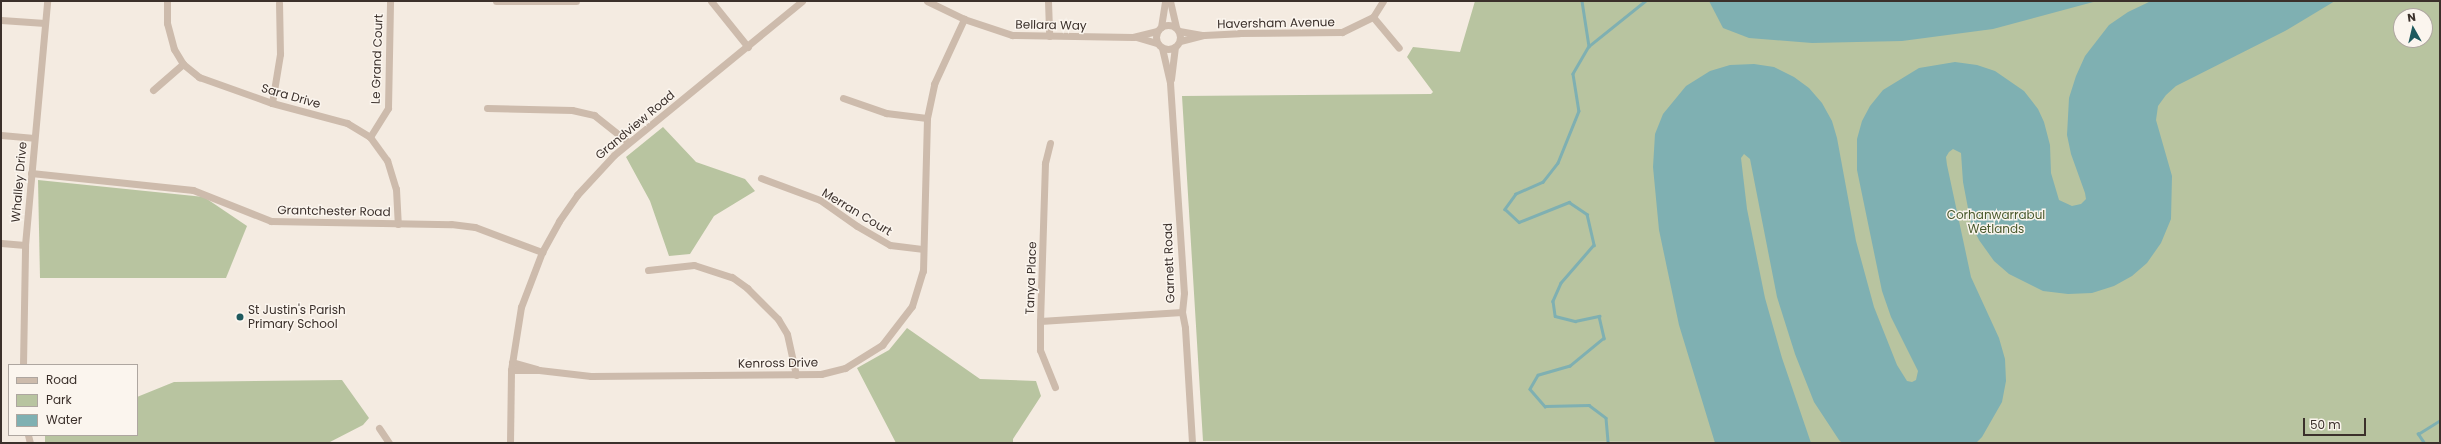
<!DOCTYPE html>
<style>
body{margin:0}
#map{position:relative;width:2441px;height:444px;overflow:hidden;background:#f4ebe1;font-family:Poppins,sans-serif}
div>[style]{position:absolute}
.green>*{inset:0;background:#b8c4a0}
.water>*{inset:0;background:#7fb0b2}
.stream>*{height:2.5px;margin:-1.25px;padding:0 1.25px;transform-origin:1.25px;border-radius:1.25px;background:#7fb0b2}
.minor>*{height:7px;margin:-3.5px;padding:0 3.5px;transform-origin:3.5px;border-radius:3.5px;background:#cdbbac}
.minor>.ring{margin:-3.5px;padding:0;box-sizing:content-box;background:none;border:7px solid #cdbbac;border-radius:50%}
.dots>*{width:11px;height:11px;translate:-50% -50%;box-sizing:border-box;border:2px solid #fbf5ee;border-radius:50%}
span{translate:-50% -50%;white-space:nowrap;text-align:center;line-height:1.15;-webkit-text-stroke:3px #fbf5ee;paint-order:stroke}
.street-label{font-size:12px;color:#3b302b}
.park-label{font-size:12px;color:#4a5a2e}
.poi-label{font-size:12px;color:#3b302b}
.left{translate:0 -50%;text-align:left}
.frame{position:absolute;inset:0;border:2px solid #3b302b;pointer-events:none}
.legend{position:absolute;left:8px;top:364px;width:130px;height:72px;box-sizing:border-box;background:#fbf5ee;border:1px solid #aea6a0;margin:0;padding:5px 7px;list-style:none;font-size:12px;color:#3b302b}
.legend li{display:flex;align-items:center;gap:8px;height:20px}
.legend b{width:20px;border:1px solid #aea6a0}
.north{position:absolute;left:2393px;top:8px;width:40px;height:40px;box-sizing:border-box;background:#fbf5ee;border:1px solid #aea6a0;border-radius:50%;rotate:352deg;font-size:11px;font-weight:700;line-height:16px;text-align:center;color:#3b302b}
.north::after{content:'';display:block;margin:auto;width:14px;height:18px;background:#1f5a5e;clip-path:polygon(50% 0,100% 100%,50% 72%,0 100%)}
.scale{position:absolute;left:2303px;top:418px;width:63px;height:18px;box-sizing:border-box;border:2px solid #3b302b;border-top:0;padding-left:5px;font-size:12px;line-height:14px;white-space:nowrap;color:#3b302b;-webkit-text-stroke:3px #fbf5ee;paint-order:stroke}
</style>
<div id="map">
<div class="green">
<i style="clip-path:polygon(evenodd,1475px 1px,2440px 1px,2440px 443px,1203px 441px,1182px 96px,1431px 94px,1433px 92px,1407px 57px,1413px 47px,1460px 52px,1475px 1px,2401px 16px,2425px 16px,2425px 40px,2401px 40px,2401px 16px)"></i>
<i style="clip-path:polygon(663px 127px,696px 162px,745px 179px,755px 191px,714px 216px,690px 254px,669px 256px,650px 201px,626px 157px)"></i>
<i style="clip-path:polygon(38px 180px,204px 197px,247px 226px,226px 278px,40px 278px)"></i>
<i style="clip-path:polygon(907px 328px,980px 379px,1036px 381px,1041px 396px,1013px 439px,1013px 443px,896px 443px,857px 368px,889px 350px)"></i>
<i style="clip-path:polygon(342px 380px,369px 418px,363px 425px,328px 443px,45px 443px,45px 436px,47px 435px,137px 435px,137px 397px,174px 382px)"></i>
</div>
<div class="water">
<i style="clip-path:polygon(1709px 1px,2097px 1px,1993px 29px,1902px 41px,1812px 43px,1749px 38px,1723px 28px)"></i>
<i style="clip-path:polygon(2151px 1px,2335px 1px,2285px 31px,2176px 86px,2166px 95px,2158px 106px,2156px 120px,2172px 176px,2171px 219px,2161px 243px,2147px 263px,2132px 276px,2114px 286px,2092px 293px,2068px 294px,2043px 291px,2009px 274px,1994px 261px,1979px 240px,1971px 224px,1963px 182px,1961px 153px,1953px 149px,1949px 152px,1946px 157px,1947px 165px,1971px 277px,1999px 338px,2005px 359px,2006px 381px,2002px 402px,1982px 437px,1976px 443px,1842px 443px,1839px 440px,1814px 402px,1795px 354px,1777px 297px,1750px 159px,1744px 154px,1741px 158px,1747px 209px,1765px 298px,1782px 358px,1811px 443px,1715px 443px,1679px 325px,1659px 230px,1653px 167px,1655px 134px,1663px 114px,1686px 86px,1710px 71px,1730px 65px,1754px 64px,1774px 67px,1794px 77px,1809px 88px,1822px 103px,1832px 121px,1837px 138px,1856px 241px,1874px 307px,1897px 365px,1907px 381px,1912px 382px,1916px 380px,1918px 371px,1891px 317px,1882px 291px,1857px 170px,1857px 139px,1862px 121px,1870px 106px,1883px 90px,1919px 68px,1955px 62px,1977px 65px,1995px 71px,2024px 91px,2038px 109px,2044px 122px,2050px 145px,2051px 173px,2059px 200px,2072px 206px,2081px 204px,2086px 199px,2085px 193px,2071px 154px,2067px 135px,2069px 98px,2076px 76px,2085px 56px,2109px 25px,2128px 12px)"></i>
</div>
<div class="stream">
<i style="left:1582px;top:1px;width:46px;rotate:81.2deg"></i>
<i style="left:1589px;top:46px;width:32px;rotate:120deg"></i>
<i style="left:1573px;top:74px;width:37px;rotate:81deg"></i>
<i style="left:1579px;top:111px;width:56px;rotate:112deg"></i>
<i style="left:1558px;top:163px;width:24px;rotate:128deg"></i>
<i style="left:1543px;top:182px;width:30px;rotate:156deg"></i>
<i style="left:1516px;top:194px;width:19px;rotate:126deg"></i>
<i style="left:1505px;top:209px;width:19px;rotate:43deg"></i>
<i style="left:1519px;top:222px;width:54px;rotate:-21.8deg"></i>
<i style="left:1569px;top:202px;width:22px;rotate:34deg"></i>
<i style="left:1587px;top:214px;width:32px;rotate:77deg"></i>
<i style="left:1594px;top:245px;width:50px;rotate:131deg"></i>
<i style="left:1561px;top:283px;width:20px;rotate:114deg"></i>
<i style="left:1553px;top:301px;width:15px;rotate:82deg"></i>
<i style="left:1555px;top:316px;width:21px;rotate:14deg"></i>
<i style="left:1575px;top:321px;width:25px;rotate:-12deg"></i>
<i style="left:1599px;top:316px;width:23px;rotate:77deg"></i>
<i style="left:1604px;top:338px;width:44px;rotate:140.5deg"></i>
<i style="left:1570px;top:366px;width:33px;rotate:164deg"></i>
<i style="left:1538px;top:375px;width:16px;rotate:120deg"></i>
<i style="left:1530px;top:389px;width:23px;rotate:49deg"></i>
<i style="left:1545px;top:406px;width:44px;rotate:-1.3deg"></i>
<i style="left:1589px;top:405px;width:21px;rotate:37deg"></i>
<i style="left:1606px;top:418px;width:25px;rotate:85deg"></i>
<i style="left:1589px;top:46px;width:72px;rotate:-38.8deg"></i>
<i style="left:2424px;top:443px;width:11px;rotate:-124deg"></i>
<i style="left:2418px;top:434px;width:26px;rotate:-32deg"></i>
</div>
<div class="minor">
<i style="left:167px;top:1px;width:22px;rotate:90deg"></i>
<i style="left:167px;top:23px;width:27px;rotate:75deg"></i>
<i style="left:174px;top:49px;width:17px;rotate:59deg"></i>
<i style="left:183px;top:64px;width:21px;rotate:39deg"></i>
<i style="left:199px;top:77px;width:77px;rotate:19.6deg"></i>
<i style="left:272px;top:103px;width:78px;rotate:14.9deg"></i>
<i style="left:347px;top:123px;width:27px;rotate:31deg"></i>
<i style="left:370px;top:137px;width:29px;rotate:54deg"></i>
<i style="left:387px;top:160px;width:30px;rotate:73deg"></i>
<i style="left:396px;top:189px;width:35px;rotate:87deg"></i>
<i style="left:496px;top:1px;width:80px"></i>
<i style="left:711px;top:1px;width:59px;rotate:51.2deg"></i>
<i style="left:927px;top:1px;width:41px;rotate:25.9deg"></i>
<i style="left:964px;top:19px;width:51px;rotate:18.4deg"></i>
<i style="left:1012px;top:35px;width:121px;rotate:0.9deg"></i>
<i style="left:1133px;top:37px;width:25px;rotate:-14deg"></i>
<i style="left:1048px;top:1px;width:35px;rotate:88deg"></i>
<i style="left:1170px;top:1px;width:27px;rotate:77deg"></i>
<i style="left:1373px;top:17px;width:40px;rotate:50deg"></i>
<i style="left:1px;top:20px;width:44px;rotate:3.9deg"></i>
<i class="ring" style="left:1156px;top:25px;width:17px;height:17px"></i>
<i style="left:1161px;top:27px;width:26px;rotate:-81deg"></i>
<i style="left:1179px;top:31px;width:23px;rotate:10deg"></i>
<i style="left:1136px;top:37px;width:22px;rotate:16deg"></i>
<i style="left:1180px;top:41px;width:25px;rotate:-14deg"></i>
<i style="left:1204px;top:35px;width:35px;rotate:-3deg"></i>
<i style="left:1239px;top:33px;width:103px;rotate:-0.6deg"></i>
<i style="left:1342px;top:32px;width:34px;rotate:-26deg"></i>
<i style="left:1373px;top:17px;width:19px;rotate:-58deg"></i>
<i style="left:1162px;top:48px;width:36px;rotate:77deg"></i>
<i style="left:1170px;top:83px;width:210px;rotate:86.2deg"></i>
<i style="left:1184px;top:293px;width:19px;rotate:96deg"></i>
<i style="left:1182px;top:312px;width:16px;rotate:79deg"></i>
<i style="left:1185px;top:328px;width:115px;rotate:86.5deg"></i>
<i style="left:1171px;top:79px;width:32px;rotate:-83deg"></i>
<i style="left:153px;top:90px;width:40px;rotate:-41deg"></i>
<i style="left:843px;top:98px;width:46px;rotate:19.2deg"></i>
<i style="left:886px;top:113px;width:41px;rotate:7deg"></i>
<i style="left:272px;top:103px;width:50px;rotate:-80.7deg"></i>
<i style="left:280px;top:54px;width:51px;rotate:-91.1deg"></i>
<i style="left:487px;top:108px;width:85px;rotate:1.3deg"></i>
<i style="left:572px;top:110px;width:23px;rotate:13deg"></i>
<i style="left:594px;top:115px;width:43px;rotate:38.5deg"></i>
<i style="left:1px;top:135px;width:33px;rotate:5deg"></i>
<i style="left:370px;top:137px;width:34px;rotate:-58deg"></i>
<i style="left:388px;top:108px;width:107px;rotate:-88.9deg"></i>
<i style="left:1050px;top:143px;width:21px;rotate:104deg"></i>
<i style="left:1045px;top:163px;width:158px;rotate:91.8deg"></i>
<i style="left:1040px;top:321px;width:142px;rotate:-3.6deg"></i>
<i style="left:31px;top:173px;width:163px;rotate:6deg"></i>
<i style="left:193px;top:190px;width:84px;rotate:21.7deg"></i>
<i style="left:271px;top:221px;width:180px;rotate:1deg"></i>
<i style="left:451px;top:224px;width:24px;rotate:7deg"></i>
<i style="left:475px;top:227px;width:72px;rotate:20.5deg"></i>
<i style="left:761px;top:178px;width:63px;rotate:20.4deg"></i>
<i style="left:820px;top:200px;width:45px;rotate:35.1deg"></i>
<i style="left:857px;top:226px;width:38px;rotate:30deg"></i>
<i style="left:890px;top:245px;width:32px;rotate:7deg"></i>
<i style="left:1px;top:243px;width:24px;rotate:5deg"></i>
<i style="left:648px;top:270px;width:46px;rotate:-6.2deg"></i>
<i style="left:694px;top:265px;width:40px;rotate:18deg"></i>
<i style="left:732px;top:277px;width:19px;rotate:36deg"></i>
<i style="left:747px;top:288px;width:44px;rotate:45deg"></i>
<i style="left:778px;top:319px;width:17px;rotate:59deg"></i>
<i style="left:787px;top:334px;width:42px;rotate:77.6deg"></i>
<i style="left:1040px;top:321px;width:29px;rotate:90deg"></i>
<i style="left:1040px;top:350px;width:40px;rotate:68deg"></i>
<i style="left:512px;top:362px;width:26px;rotate:16deg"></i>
<i style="left:23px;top:365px;width:120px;rotate:-89deg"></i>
<i style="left:25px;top:245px;width:245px;rotate:-84.8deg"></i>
<i style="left:511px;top:370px;width:28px"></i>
<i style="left:539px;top:370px;width:52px;rotate:6.6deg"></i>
<i style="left:591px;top:376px;width:230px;rotate:-0.5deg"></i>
<i style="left:821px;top:374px;width:25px;rotate:-14deg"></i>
<i style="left:845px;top:368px;width:44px;rotate:-31.9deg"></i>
<i style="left:882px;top:345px;width:49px;rotate:-52.4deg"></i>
<i style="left:912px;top:306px;width:37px;rotate:-73deg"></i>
<i style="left:923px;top:271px;width:153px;rotate:-88.5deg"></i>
<i style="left:927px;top:118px;width:35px;rotate:-78deg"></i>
<i style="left:934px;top:84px;width:72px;rotate:-65.2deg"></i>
<i style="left:379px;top:428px;width:18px;rotate:56deg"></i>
<i style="left:28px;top:435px;width:8px;rotate:76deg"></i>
<i style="left:510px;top:443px;width:73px;rotate:-89.2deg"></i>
<i style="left:511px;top:370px;width:64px;rotate:-81deg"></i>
<i style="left:521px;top:307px;width:59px;rotate:-69.1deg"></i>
<i style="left:542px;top:252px;width:35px;rotate:-61deg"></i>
<i style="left:559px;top:221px;width:32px;rotate:-55deg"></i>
<i style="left:577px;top:195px;width:54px;rotate:-47.2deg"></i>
<i style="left:614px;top:155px;width:243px;rotate:-39.3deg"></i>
</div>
<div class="dots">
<i style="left:240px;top:317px;background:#1f5a5e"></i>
</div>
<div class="street-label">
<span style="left:1276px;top:23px;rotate:-1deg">Haversham Avenue</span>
<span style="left:1051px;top:25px;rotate:1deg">Bellara Way</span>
<span style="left:377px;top:59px;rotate:-88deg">Le Grand Court</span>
<span style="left:291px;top:96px;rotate:16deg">Sara Drive</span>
<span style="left:635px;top:125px;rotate:-40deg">Grandview Road</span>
<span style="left:19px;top:182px;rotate:-85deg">Whalley Drive</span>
<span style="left:334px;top:211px;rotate:1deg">Grantchester Road</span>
<span style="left:857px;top:212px;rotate:31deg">Merran Court</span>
<span style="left:1169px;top:263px;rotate:-92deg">Garnett Road</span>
<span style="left:1031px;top:278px;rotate:-88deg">Tanya Place</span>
<span style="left:778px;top:363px;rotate:-1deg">Kenross Drive</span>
</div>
<div class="park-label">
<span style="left:1996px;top:222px">Corhanwarrabul<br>Wetlands</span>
</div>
<div class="poi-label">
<span class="left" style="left:248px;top:317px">St Justin's Parish<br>Primary School</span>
</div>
<div class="frame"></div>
<ul class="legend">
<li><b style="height:5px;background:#cdbbac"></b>Road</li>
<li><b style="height:11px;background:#b8c4a0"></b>Park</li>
<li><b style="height:11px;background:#7fb0b2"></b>Water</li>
</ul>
<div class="north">N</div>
<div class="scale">50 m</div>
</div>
